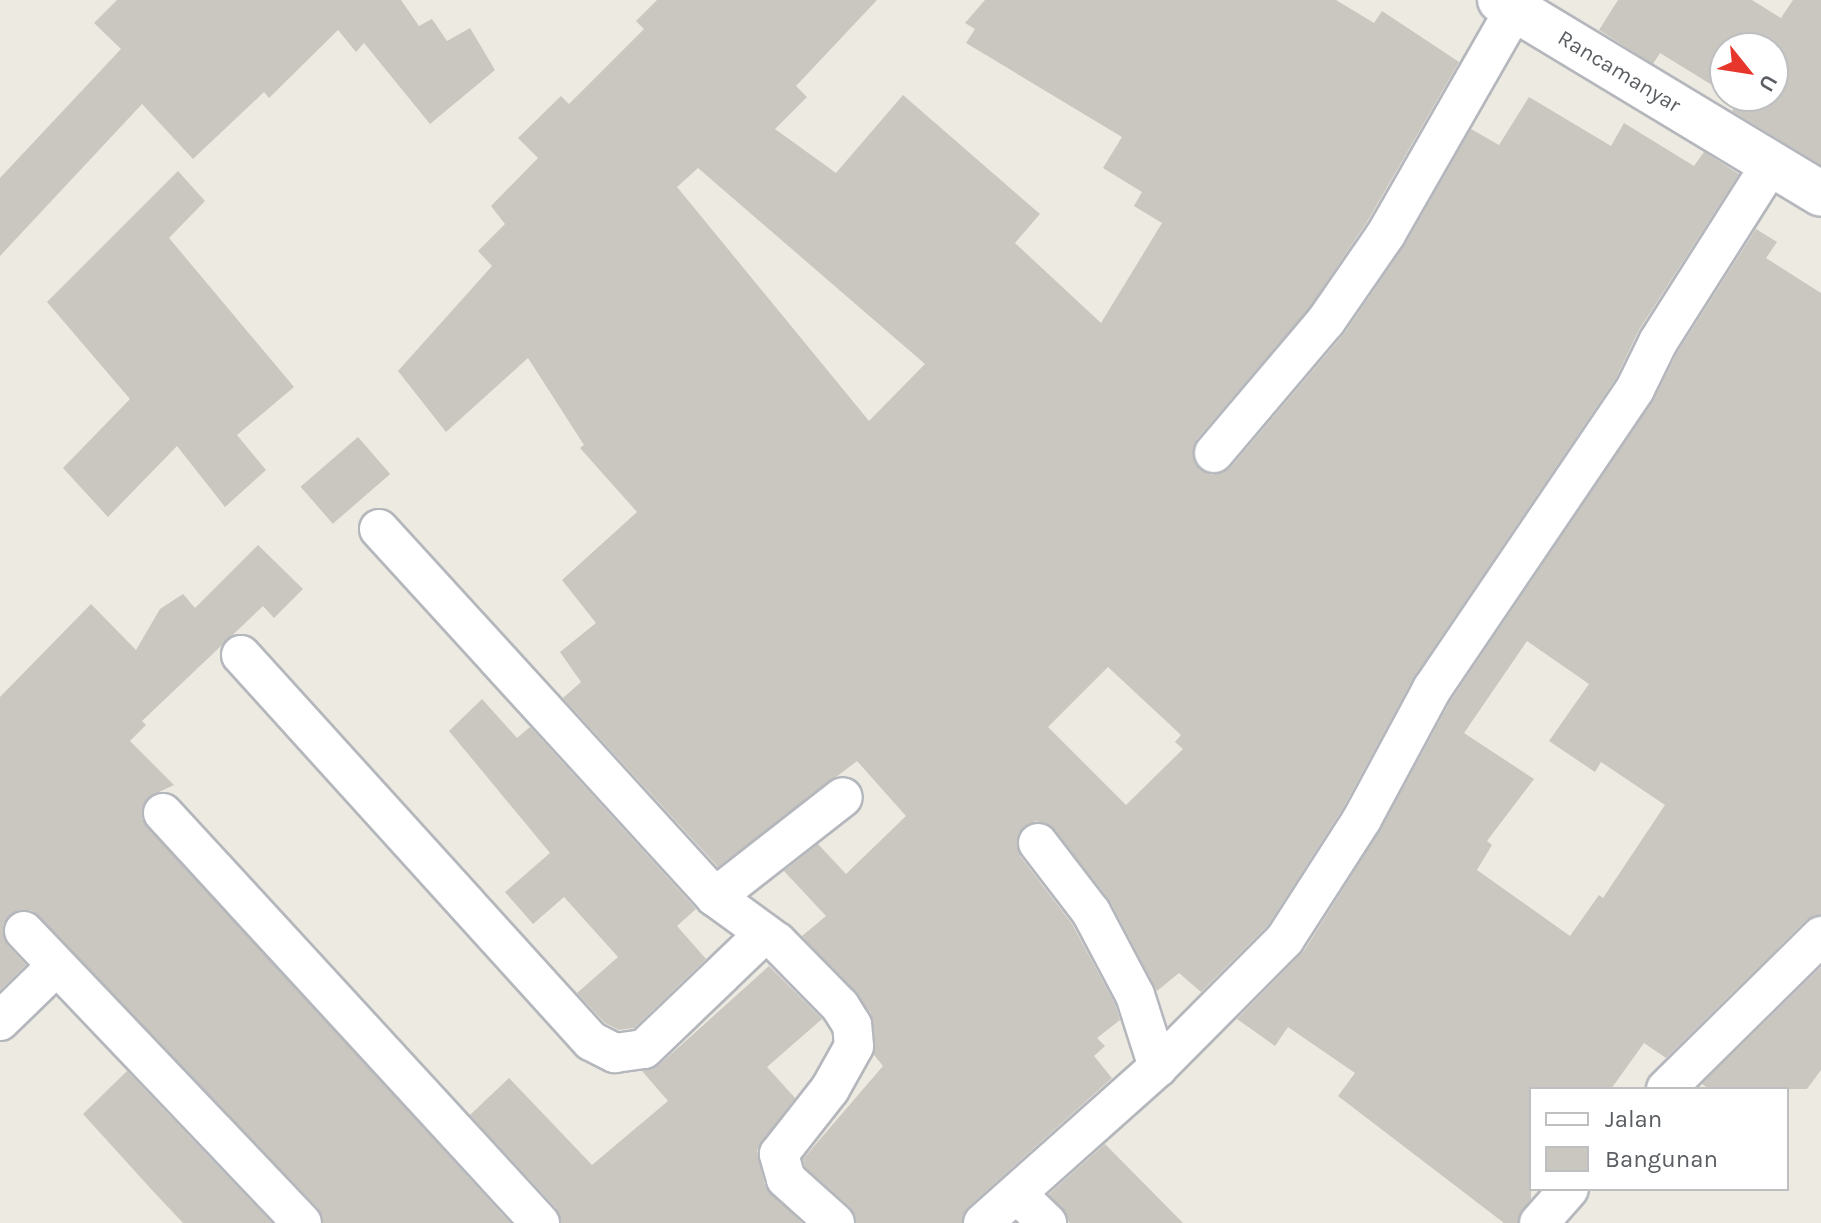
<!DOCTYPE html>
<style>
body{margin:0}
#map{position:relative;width:1821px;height:1223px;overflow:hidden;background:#edeae1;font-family:Karla,sans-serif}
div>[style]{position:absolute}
.building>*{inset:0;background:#cac6c0;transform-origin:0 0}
.roads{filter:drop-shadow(2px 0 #b4b7bc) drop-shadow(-2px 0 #b4b7bc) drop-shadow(0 2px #b4b7bc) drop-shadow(0 -2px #b4b7bc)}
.minor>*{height:38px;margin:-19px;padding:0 19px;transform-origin:19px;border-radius:19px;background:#fff}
.tertiary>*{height:44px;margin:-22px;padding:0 22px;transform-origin:22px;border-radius:22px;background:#fff}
span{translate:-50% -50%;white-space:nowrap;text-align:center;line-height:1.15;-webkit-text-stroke:6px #fff;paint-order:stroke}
.street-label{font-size:22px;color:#5a5e62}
.legend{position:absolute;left:1529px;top:1087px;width:260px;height:104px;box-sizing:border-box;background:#fff;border:2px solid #bdbfc0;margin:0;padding:10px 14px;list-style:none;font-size:24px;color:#5a5e62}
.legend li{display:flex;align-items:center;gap:16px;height:40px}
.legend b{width:40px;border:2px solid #bdbfc0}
.north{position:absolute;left:1709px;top:32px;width:80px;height:80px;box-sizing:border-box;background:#fff;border:2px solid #bdbfc0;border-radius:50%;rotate:120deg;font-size:22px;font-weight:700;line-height:32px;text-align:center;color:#5a5e62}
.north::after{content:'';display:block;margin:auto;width:28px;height:36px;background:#e7372c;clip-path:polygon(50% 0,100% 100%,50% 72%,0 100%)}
</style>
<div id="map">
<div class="building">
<i style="clip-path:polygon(117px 0,401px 0,419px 26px,432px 19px,447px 41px,470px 28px,495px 70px,430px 124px,364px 43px,356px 52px,338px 30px,269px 98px,264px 92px,193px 159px,142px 104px,0 256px,0 178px,121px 49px,94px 23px)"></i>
<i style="clip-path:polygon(evenodd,657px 0,877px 0,796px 86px,807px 97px,775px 129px,836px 173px,903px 95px,1040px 214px,1015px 243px,1101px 323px,1162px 223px,1134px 206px,1142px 192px,1103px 168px,1122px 137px,966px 43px,975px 29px,965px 23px,985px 0,1336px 0,1374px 23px,1382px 11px,1459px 62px,1367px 222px,1309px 308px,1197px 439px,1194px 461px,1211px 475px,1231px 467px,1344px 334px,1404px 246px,1471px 129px,1499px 145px,1529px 97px,1611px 146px,1624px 123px,1694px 166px,1704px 152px,1739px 174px,1639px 330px,1616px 378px,1414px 677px,1343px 808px,1268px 925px,1201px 992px,1179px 973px,1157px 991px,1110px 901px,1055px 830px,1036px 821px,1018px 834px,1020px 856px,1072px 924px,1115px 1004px,1120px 1020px,1097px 1038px,1105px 1046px,1094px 1056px,1112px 1078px,968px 1207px,962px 1223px,856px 1223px,850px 1207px,805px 1167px,803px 1159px,883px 1066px,874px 1055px,871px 1013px,802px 936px,826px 916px,784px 871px,818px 844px,846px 874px,906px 816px,857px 761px,718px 867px,563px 698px,581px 682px,560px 652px,596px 623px,562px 580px,637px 512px,580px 448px,584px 445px,528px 358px,446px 432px,398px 371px,492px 266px,478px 251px,505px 224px,491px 206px,538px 158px,518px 138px,561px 96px,569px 104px,644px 29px,636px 21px,657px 0,698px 168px,925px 364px,869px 421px,677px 187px,698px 168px,657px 0,1108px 667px,1181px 735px,1175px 742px,1183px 749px,1126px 805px,1048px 727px,1108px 667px)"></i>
<i style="clip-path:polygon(1618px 0,1752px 0,1781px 18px,1793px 0,1821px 0,1821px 165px,1732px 111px,1738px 101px,1730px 96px,1773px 96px,1773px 48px,1725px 48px,1725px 93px,1660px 53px,1653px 64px,1599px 30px)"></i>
<i style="clip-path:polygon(178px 171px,205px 201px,169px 238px,294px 387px,237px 435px,266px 470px,225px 507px,177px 446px,108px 517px,63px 468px,130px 399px,47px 302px)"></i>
<i style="clip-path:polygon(evenodd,1756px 229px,1777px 242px,1766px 258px,1821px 293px,1821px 915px,1806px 920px,1666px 1058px,1644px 1043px,1611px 1089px,1531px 1089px,1531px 1199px,1518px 1223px,1504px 1223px,1338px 1096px,1355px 1073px,1288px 1027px,1275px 1046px,1237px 1019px,1304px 951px,1381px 829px,1451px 700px,1653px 401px,1677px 353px,1756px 229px,1527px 641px,1589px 684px,1549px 741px,1595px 772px,1601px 762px,1665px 805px,1603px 898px,1599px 895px,1570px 936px,1477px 870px,1492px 845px,1487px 841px,1534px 779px,1464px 733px,1527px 641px)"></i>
<i style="left:358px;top:437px;width:49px;height:76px;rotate:49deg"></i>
<i style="clip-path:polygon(258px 545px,303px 589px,274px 618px,263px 606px,142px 721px,146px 725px,130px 741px,174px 785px,148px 797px,142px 819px,510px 1223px,323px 1223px,318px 1208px,31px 910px,18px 910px,3px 924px,8px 946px,26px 965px,0 990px,0 697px,91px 604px,136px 650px,160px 609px,183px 594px,195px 608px)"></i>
<i style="clip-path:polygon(482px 699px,517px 738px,530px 727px,696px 909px,677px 926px,706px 959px,634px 1028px,619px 1030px,605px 1023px,577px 993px,618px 957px,564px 897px,533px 924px,505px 892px,550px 853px,449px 731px)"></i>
<i style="clip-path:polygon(769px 966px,822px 1019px,767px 1067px,795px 1098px,757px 1150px,765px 1186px,802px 1223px,561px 1223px,556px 1208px,470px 1115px,509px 1078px,592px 1165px,668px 1101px,642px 1071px,659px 1065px)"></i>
<i style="clip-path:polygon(1821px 967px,1821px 1070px,1807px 1089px,1709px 1089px,1702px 1084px)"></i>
<i style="clip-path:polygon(127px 1071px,272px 1223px,183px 1223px,152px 1190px,83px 1114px)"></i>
<i style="clip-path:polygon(1105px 1144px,1183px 1223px,1070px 1223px,1049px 1194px)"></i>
</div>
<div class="roads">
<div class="minor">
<i style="left:1214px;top:453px;width:173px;rotate:-49.7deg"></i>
<i style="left:1326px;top:321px;width:106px;rotate:-55.4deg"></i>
<i style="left:1386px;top:234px;width:259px;rotate:-60.2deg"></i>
<i style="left:379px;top:529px;width:498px;rotate:47.6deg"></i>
<i style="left:241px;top:655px;width:521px;rotate:47.8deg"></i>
<i style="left:591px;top:1041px;width:27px;rotate:27deg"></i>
<i style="left:615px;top:1053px;width:29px;rotate:-8deg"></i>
<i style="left:644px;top:1049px;width:166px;rotate:-43.8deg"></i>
<i style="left:163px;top:813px;width:557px;rotate:47.4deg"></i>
<i style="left:1038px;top:843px;width:87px;rotate:52.5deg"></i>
<i style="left:1091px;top:912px;width:94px;rotate:62.1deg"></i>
<i style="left:1135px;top:995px;width:76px;rotate:72.3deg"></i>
<i style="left:24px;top:931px;width:403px;rotate:46.4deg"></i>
<i style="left:0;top:1021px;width:60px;rotate:-44.3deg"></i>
<i style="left:1666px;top:1089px;width:218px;rotate:-44.6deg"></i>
<i style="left:1017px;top:1194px;width:42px;rotate:44deg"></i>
<i style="left:835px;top:1223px;width:66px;rotate:-138.1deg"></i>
<i style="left:786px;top:1179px;width:26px;rotate:-106deg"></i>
<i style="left:779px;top:1154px;width:83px;rotate:-51.9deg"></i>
<i style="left:830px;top:1089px;width:49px;rotate:-60.8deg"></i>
<i style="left:854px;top:1046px;width:21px;rotate:-95deg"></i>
<i style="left:852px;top:1025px;width:22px;rotate:-122deg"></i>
<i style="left:840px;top:1006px;width:90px;rotate:-134.5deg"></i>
<i style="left:777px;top:942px;width:77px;rotate:-144deg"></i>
<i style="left:715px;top:897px;width:162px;rotate:-38deg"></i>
<i style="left:983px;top:1223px;width:234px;rotate:-41.7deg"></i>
<i style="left:1158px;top:1067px;width:180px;rotate:-45.2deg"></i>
<i style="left:1285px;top:939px;width:143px;rotate:-57.3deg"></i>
<i style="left:1362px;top:819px;width:148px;rotate:-61.7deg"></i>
<i style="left:1432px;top:689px;width:362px;rotate:-55.9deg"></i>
<i style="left:1635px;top:389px;width:52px;rotate:-63.9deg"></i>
<i style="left:1658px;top:342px;width:211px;rotate:-57.6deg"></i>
<i style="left:1539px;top:1223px;width:45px;rotate:-48.6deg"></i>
</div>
<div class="tertiary">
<i style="left:1500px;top:0;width:375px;rotate:31.1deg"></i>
</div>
</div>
<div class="street-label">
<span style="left:1619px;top:72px;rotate:31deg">Rancamanyar</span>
</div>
<ul class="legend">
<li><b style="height:10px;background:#fff"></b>Jalan</li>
<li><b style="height:22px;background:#cac6c0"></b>Bangunan</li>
</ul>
<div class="north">U</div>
</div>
